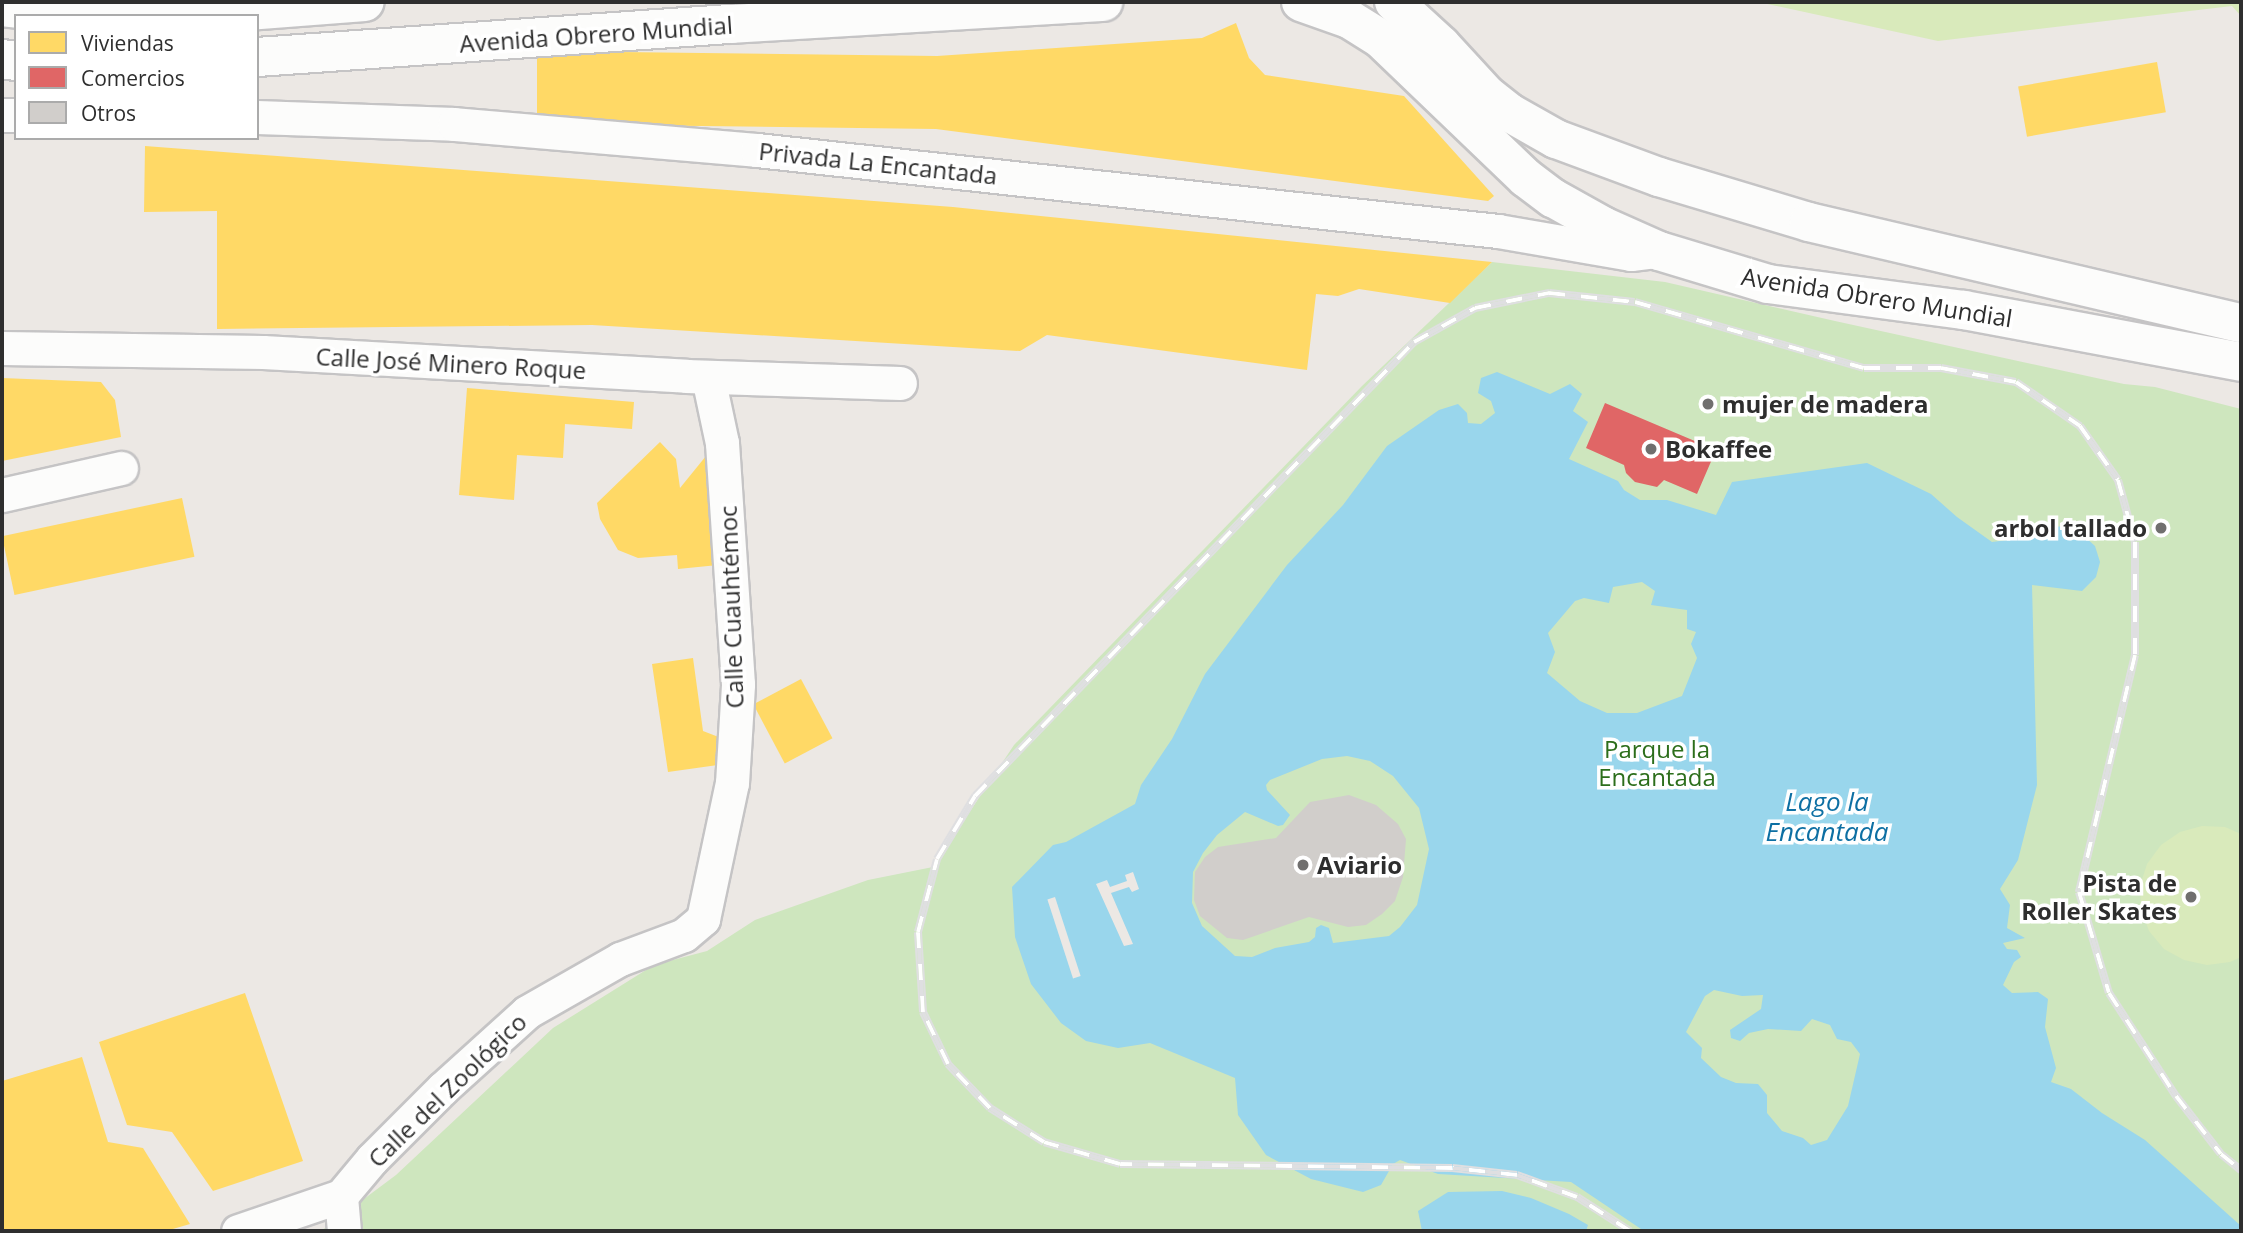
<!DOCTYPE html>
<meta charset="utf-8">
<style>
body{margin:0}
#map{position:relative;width:2243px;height:1233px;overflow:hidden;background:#ece8e4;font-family:"Open Sans",sans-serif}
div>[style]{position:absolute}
.green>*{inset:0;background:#cee6be}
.pitch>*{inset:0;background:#d9eabb}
.water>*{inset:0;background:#99d6ec}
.pier>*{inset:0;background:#ece8e4;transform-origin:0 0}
.homes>*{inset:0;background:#ffd966;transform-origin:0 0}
.shops>*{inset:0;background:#e06666}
.building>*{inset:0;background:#d1cecb}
.roads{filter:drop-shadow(2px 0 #c5c4c5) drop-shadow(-2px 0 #c5c4c5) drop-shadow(0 2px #c5c4c5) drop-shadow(0 -2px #c5c4c5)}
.minor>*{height:33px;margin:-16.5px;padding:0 16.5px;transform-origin:16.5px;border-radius:16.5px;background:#fcfcfb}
.secondary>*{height:38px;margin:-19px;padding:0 19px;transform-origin:19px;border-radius:19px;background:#fcfcfb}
.rail>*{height:8px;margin-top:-4px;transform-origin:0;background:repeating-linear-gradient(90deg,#fff 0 16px,#dfdfe1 0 32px);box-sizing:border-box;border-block:2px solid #dfdfe1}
.dots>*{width:19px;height:19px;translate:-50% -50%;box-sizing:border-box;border:4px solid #fff;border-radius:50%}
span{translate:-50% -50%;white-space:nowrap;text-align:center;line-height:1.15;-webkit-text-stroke:7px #fff;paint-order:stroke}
.street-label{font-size:24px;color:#2e2e2e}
.poi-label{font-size:24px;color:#2e2e2e;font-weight:700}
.left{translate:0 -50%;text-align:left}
.right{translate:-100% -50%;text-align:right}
.park-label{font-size:24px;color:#2c6e1b}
.water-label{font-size:26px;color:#0d6fa3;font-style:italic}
.frame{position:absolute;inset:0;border:4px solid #2e2e2e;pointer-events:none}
.legend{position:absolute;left:14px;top:14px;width:245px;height:126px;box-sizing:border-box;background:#fff;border:2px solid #ababab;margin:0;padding:9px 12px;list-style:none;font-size:21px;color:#2e2e2e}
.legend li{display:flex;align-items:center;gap:14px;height:35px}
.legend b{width:35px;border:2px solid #ababab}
</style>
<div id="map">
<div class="green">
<i style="clip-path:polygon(1492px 262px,1665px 282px,1835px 321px,2124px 384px,2155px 387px,2241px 409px,2241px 1231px,321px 1231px,396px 1175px,553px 1028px,654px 965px,707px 951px,755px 920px,868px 880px,933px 867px,1014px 745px,1362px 386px)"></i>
</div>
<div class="pitch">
<i style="clip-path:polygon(1758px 2px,2241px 2px,2241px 16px,2232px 6px,1938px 41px)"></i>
<i style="clip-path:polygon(2202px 826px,2225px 827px,2241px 834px,2241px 957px,2230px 962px,2207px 965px,2184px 960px,2164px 949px,2149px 931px,2141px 909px,2140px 886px,2147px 864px,2161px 845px,2180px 832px)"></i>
</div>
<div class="water">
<i style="clip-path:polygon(evenodd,1497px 372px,1550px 394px,1570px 384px,1582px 394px,1573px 411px,1588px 422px,1569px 459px,1618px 481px,1624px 490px,1640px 500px,1667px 500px,1716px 515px,1732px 482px,1867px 463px,1931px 494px,1957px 517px,1992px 542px,2023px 538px,2040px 529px,2063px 526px,2084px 536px,2095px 546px,2100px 562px,2096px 577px,2082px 591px,2032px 585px,2037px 785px,2018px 860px,2000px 889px,2010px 905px,2007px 928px,2025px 938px,2003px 943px,2007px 949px,2017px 950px,2021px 957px,2014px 962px,2003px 985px,2012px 993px,2038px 992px,2048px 999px,2045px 1027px,2056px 1068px,2051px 1082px,2071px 1089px,2102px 1113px,2145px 1140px,2241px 1226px,2241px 1231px,1644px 1231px,1571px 1182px,1438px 1174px,1400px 1160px,1393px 1164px,1381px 1185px,1363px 1192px,1311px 1179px,1266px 1155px,1238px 1115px,1235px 1078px,1150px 1043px,1118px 1048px,1086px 1041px,1061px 1023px,1031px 984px,1015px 937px,1012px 887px,1053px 845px,1066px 842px,1135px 804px,1141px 785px,1172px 739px,1205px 674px,1287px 565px,1343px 505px,1387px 446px,1439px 410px,1458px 404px,1467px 413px,1468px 423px,1481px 424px,1495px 413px,1491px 401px,1478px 393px,1481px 378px,1497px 372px,1642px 582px,1655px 591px,1651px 605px,1687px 610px,1687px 629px,1696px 632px,1691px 644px,1697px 658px,1682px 696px,1637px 713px,1607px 713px,1580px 701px,1547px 673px,1555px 652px,1548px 633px,1575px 601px,1584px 598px,1609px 603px,1613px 587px,1642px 582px,1497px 372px,1347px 756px,1370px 761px,1393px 776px,1419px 808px,1429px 849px,1417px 905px,1400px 927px,1389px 936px,1333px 943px,1329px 928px,1321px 925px,1316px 928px,1315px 937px,1309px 942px,1275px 948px,1252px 957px,1235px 956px,1202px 926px,1192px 903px,1193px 872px,1203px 853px,1217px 835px,1245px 812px,1278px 826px,1283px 825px,1290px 815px,1267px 790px,1266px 785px,1270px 780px,1322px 759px,1347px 756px,1497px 372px,1714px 990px,1742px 996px,1763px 995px,1761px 1009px,1730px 1030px,1731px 1038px,1740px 1041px,1749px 1033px,1768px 1029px,1801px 1031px,1812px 1019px,1830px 1025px,1837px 1039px,1851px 1042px,1860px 1054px,1848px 1106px,1827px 1140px,1811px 1145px,1803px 1138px,1782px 1131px,1767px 1113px,1767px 1095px,1758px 1084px,1736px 1083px,1721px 1077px,1701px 1058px,1702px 1048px,1686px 1032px,1705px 996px,1714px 990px)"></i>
<i style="clip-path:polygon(1502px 1191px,1531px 1198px,1569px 1214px,1588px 1225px,1586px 1231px,1422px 1231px,1418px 1211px,1448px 1192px)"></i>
</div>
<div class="pier">
<i style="clip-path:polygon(1133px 872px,1139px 889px,1132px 892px,1129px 887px,1111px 893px,1133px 944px,1124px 946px,1096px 884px,1107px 880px,1110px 887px,1127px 881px,1125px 875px)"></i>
<i style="left:1055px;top:897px;width:83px;height:8px;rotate:72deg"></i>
</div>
<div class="homes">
<i style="clip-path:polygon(1236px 23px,1249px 58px,1265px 75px,1404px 96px,1494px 196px,1488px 201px,936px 129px,537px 124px,537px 51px,937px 56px,1202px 38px)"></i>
<i style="left:2157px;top:62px;width:51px;height:141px;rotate:80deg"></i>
<i style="clip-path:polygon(145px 146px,953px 207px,1492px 262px,1450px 303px,1359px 289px,1338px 296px,1316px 294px,1307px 370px,1047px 335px,1020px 351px,592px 325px,217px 329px,217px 211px,144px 212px)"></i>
<i style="clip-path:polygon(2px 378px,101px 382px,115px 400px,121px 437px,2px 461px)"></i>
<i style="clip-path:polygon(467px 388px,634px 402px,632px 429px,565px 424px,563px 458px,517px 455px,514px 500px,459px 495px)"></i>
<i style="clip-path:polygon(660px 442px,676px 459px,680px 488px,706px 456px,718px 565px,678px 569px,677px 555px,638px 558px,618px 550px,600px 519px,597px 503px)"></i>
<i style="left:182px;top:498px;width:60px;height:184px;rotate:78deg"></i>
<i style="clip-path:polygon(693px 658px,703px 731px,729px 741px,732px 763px,668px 772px,652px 664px)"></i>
<i style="left:801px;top:679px;width:67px;height:54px;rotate:62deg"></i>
<i style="clip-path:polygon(245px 993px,303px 1161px,213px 1191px,172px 1132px,127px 1125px,99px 1042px)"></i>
<i style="clip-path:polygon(82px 1057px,108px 1142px,143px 1148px,190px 1224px,166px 1231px,2px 1231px,2px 1081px)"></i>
</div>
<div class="shops">
<i style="clip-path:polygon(1605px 403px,1716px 450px,1697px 494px,1664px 480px,1657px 487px,1635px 482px,1626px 473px,1624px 465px,1586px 448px)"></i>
</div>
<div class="building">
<i style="clip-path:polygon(1349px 795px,1376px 805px,1398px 824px,1406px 839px,1403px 877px,1395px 901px,1382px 914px,1366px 925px,1348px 927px,1309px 917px,1243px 940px,1227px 938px,1200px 916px,1194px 900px,1195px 872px,1205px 857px,1218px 847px,1276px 838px,1310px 802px)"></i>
</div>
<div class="roads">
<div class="minor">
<i style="left:2px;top:115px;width:14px"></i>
<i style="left:257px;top:117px;width:197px;rotate:2deg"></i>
<i style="left:454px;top:124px;width:304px;rotate:4.9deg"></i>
<i style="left:757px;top:150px;width:745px;rotate:6.24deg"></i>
<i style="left:1498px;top:231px;width:135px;rotate:9.8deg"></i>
<i style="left:1631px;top:254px;width:26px;rotate:-7deg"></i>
<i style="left:2px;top:348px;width:261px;rotate:0.9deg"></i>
<i style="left:263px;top:352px;width:424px;rotate:3.2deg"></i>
<i style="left:686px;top:376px;width:214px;rotate:1.9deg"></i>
<i style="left:2px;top:495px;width:122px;rotate:-12.8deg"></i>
<i style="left:238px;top:1231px;width:109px;rotate:-18.8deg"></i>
<i style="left:344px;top:1231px;width:35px;rotate:-95deg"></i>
<i style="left:341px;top:1196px;width:48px;rotate:-50deg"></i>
<i style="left:372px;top:1159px;width:100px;rotate:-45deg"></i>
<i style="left:443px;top:1088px;width:113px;rotate:-42.1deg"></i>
<i style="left:527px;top:1012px;width:107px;rotate:-29.7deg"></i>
<i style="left:620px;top:959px;width:68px;rotate:-20.6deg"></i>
<i style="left:684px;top:935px;width:25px;rotate:-40deg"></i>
<i style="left:703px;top:919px;width:139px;rotate:-78deg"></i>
<i style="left:732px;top:783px;width:99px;rotate:-86.5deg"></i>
<i style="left:738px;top:684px;width:242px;rotate:-93.8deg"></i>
<i style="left:722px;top:443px;width:67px;rotate:-102deg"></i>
</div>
<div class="secondary">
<i style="left:1301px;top:2px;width:51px;rotate:19.5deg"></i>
<i style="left:1349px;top:19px;width:39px;rotate:32deg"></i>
<i style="left:1382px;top:40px;width:199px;rotate:43.8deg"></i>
<i style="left:1526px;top:178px;width:34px;rotate:37deg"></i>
<i style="left:1553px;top:198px;width:57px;rotate:29.2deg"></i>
<i style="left:1603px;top:226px;width:61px;rotate:24.1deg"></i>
<i style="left:1659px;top:251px;width:114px;rotate:16.8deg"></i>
<i style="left:1768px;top:284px;width:198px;rotate:7.6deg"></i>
<i style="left:1964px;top:310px;width:282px;rotate:10.6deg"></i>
<i style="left:1394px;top:2px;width:64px;rotate:42.5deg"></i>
<i style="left:1441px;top:45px;width:68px;rotate:47.4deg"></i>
<i style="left:1487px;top:95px;width:29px;rotate:38deg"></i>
<i style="left:1510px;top:113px;width:53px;rotate:29.5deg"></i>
<i style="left:1556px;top:139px;width:110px;rotate:20.3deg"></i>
<i style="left:1659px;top:177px;width:157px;rotate:16.7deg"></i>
<i style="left:1809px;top:222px;width:444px;rotate:13.2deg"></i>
<i style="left:2px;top:7px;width:62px;rotate:6.4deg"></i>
<i style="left:64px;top:14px;width:170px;rotate:-0.7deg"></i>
<i style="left:234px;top:12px;width:131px;rotate:-4.4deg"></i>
<i style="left:257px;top:57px;width:475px;rotate:-4deg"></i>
<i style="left:731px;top:24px;width:373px;rotate:-3.4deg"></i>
<i style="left:2px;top:59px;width:14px;rotate:8deg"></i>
</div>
</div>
<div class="rail">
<i style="left:1630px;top:1231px;width:63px;rotate:-147.3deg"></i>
<i style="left:1577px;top:1197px;width:64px;rotate:-159.9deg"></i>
<i style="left:1517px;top:1175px;width:65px;rotate:-173.9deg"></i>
<i style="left:1452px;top:1168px;width:332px;rotate:-179.3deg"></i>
<i style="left:1120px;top:1164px;width:79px;rotate:-163.9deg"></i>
<i style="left:1044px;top:1142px;width:64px;rotate:-147.8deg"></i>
<i style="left:990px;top:1108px;width:61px;rotate:-133.7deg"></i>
<i style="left:948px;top:1064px;width:58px;rotate:-115.7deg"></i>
<i style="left:923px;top:1012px;width:80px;rotate:-93.6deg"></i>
<i style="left:918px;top:932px;width:75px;rotate:-75.4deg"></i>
<i style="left:937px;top:859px;width:74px;rotate:-58.9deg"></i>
<i style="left:975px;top:796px;width:632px;rotate:-45.96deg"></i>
<i style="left:1414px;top:342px;width:70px;rotate:-29.1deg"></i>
<i style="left:1475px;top:308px;width:76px;rotate:-11.5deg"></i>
<i style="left:1549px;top:293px;width:86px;rotate:6deg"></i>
<i style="left:1635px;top:302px;width:238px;rotate:16.1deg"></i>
<i style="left:1864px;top:368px;width:77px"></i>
<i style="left:1941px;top:368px;width:76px;rotate:10.6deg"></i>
<i style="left:2016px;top:382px;width:78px;rotate:34.5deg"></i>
<i style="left:2080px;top:426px;width:66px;rotate:54.9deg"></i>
<i style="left:2118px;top:480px;width:64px;rotate:74.7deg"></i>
<i style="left:2135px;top:542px;width:113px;rotate:90deg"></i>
<i style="left:2135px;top:655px;width:244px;rotate:103.3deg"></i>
<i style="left:2079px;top:892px;width:105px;rotate:73.5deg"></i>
<i style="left:2109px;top:993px;width:123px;rotate:57deg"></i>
<i style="left:2176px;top:1096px;width:73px;rotate:52.2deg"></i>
<i style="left:2221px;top:1154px;width:26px;rotate:39deg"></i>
</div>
<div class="dots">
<i style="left:1708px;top:404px;background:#706f6e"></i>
<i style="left:1651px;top:449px;background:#706f6e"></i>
<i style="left:2161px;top:528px;background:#706f6e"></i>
<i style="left:1303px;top:865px;background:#706f6e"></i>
<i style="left:2191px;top:897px;background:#706f6e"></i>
</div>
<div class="street-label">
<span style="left:596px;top:34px;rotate:-4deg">Avenida Obrero Mundial</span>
<span style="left:878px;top:163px;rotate:6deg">Privada La Encantada</span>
<span style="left:1877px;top:297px;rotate:9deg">Avenida Obrero Mundial</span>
<span style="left:451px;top:363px;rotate:3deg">Calle José Minero Roque</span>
<span style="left:731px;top:607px;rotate:-92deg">Calle Cuauhtémoc</span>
<span style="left:447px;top:1090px;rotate:-44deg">Calle del Zoológico</span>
</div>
<div class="poi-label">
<span class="left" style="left:1722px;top:404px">mujer de madera</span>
<span class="left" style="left:1665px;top:449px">Bokaffee</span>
<span class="right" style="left:2147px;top:528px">arbol tallado</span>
<span class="left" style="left:1317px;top:865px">Aviario</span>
<span class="right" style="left:2177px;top:897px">Pista de<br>Roller Skates</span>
</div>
<div class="park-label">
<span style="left:1657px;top:763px">Parque la<br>Encantada</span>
</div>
<div class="water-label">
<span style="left:1827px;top:817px">Lago la<br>Encantada</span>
</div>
<div class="frame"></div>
<ul class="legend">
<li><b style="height:19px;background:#ffd966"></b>Viviendas</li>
<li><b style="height:19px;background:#e06666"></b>Comercios</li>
<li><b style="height:19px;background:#d1cecb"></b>Otros</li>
</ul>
</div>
